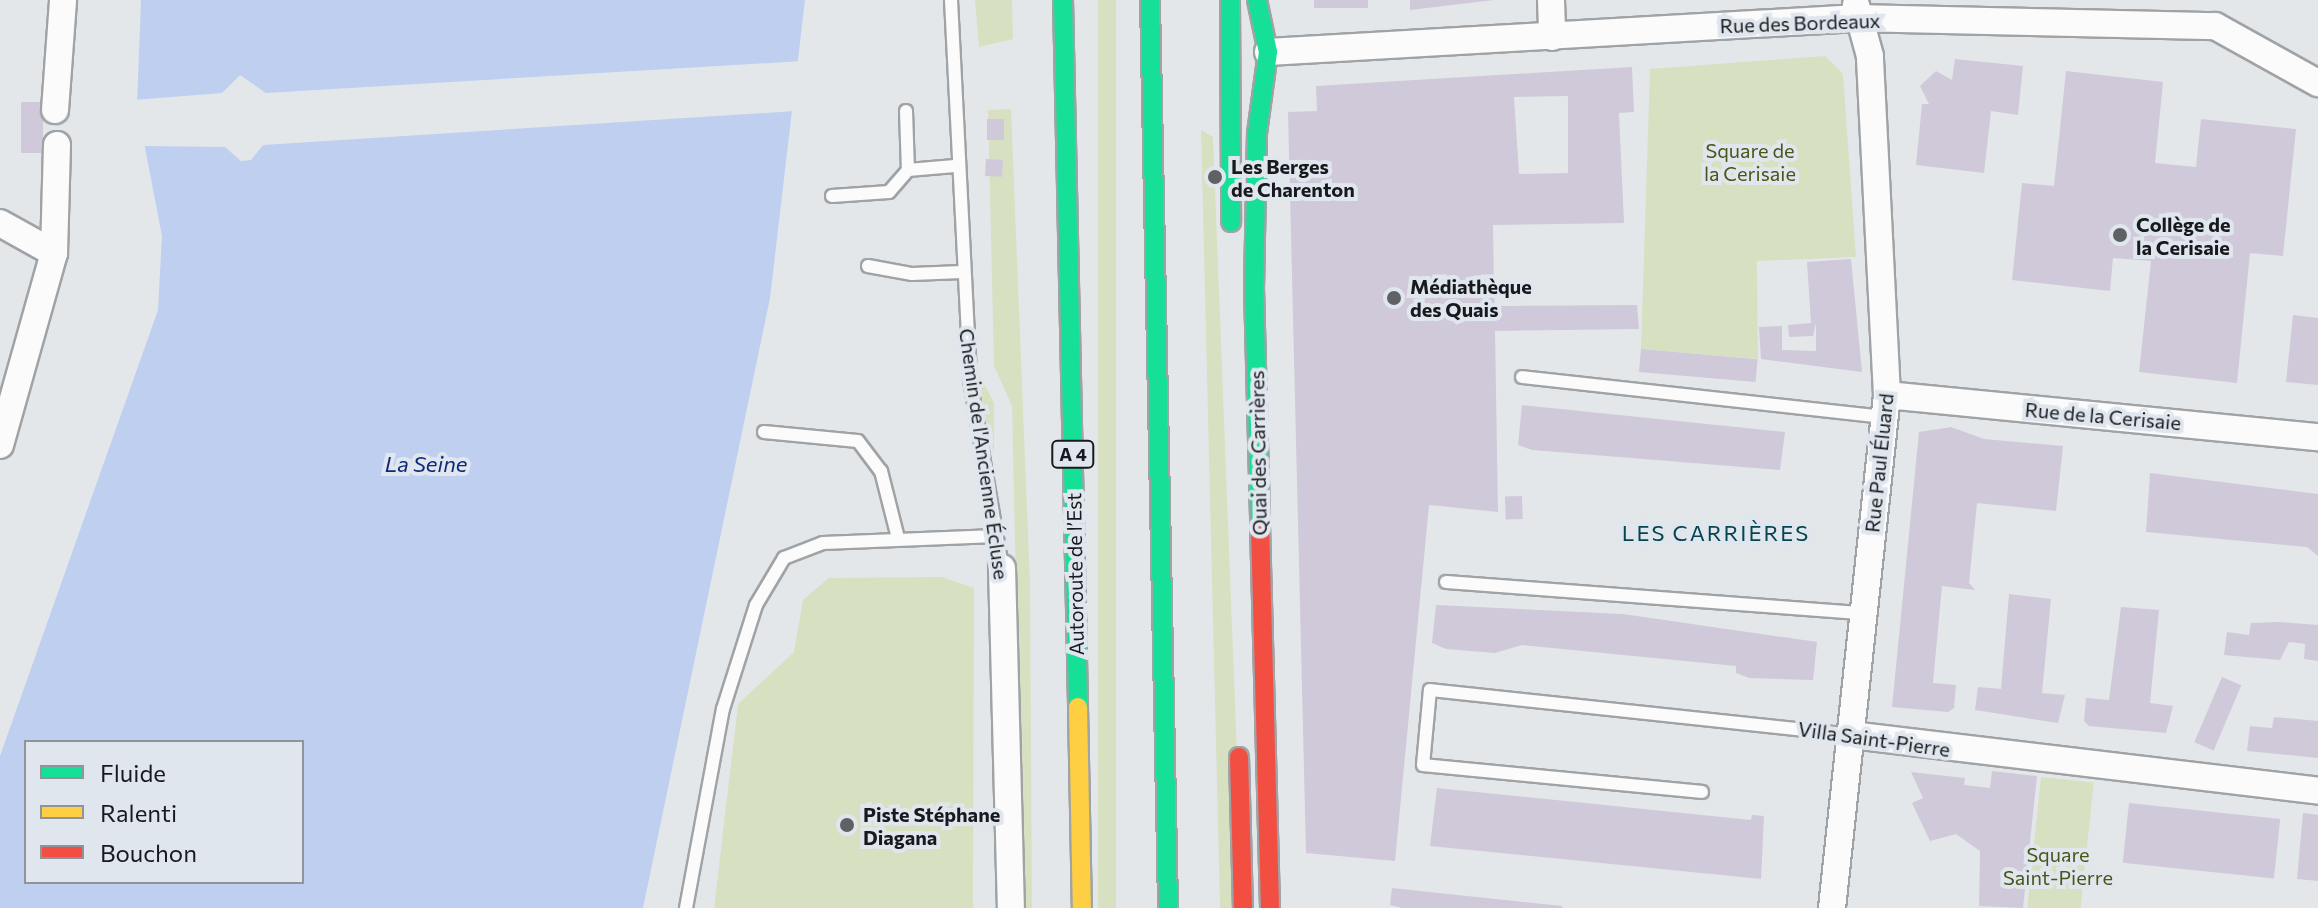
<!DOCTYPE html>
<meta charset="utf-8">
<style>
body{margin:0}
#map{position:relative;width:2318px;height:908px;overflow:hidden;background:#e4e7ea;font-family:Commissioner,sans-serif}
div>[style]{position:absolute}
.green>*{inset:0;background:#d7e1c1;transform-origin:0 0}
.water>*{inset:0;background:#becff0}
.pier>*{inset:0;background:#e4e7ea}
.building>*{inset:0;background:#cfc9da;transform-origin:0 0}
.roads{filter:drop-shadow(2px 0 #a0a3a5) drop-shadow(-2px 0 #a0a3a5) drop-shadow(0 2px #a0a3a5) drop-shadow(0 -2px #a0a3a5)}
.lane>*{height:12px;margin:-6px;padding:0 6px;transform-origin:6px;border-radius:6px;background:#fbfbfc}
.street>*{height:26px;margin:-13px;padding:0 13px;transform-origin:13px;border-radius:13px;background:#fbfbfc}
.fast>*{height:18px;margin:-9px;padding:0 9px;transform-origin:9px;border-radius:9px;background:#16e098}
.slow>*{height:18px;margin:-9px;padding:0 9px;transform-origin:9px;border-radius:9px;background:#ffcf43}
.jam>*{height:18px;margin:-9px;padding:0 9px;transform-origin:9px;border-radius:9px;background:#f24e42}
.dots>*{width:22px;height:22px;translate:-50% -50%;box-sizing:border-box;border:4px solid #e0e6ee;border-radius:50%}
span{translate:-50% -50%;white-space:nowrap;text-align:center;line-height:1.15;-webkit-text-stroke:8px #e0e6ee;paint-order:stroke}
.shield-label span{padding:2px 6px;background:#e0e6ee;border:2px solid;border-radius:6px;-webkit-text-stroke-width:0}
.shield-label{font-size:18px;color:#17191c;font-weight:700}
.street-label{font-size:20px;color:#17191c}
.park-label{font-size:20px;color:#4a5617}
.poi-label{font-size:20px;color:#17191c;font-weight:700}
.left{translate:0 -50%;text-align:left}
.water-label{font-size:22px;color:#0d297d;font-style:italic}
.neighbourhood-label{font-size:22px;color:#06454f;letter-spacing:2px}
.legend{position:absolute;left:24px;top:740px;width:280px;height:144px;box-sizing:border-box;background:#e0e6ee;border:2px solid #90949a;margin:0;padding:10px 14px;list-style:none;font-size:24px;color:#17191c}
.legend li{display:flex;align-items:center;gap:16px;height:40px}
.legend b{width:40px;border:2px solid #90949a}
</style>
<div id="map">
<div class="green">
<i style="clip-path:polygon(975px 0,1012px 0,1013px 39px,979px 47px)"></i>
<i style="left:1098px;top:0;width:18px;height:908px"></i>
<i style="clip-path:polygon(1825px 56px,1843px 74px,1856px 257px,1757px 261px,1758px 359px,1641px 349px,1650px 69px)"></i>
<i style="clip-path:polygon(1011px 109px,1030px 584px,1032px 908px,1023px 908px,1012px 406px,994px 366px,988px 110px)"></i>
<i style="clip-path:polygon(1201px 130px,1213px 137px,1243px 908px,1220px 908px)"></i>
<i style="clip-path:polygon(977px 370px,994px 403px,994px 453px,979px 404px)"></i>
<i style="clip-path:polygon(942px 577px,974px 588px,973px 908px,714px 908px,738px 704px,794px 652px,803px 600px,829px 578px)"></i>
<i style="left:2041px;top:777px;width:53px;height:132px;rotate:6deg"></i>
</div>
<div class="water">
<i style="clip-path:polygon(evenodd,141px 0,805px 0,770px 298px,643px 908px,0 908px,0 756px,158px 310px,162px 236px,137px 106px,141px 0,26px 742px,302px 742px,302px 882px,26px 882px,26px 742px)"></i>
</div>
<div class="pier">
<i style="clip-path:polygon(802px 61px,796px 111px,263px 145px,251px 160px,241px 161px,225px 147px,143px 146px,133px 107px,134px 100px,222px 93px,240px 75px,266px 93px)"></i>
</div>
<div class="building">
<i style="left:1314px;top:0;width:54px;height:8px"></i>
<i style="clip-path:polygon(1410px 0,1494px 0,1410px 10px)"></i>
<i style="clip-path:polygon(1955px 59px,2023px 66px,2018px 115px,1991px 111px,1984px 173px,1916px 165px,1922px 104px,1929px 104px,1920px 86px,1936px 71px,1952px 80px)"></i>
<i style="clip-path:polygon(evenodd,1632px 67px,1634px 112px,1619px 113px,1624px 223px,1493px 225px,1494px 291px,1495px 306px,1637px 305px,1639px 329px,1495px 331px,1498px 512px,1429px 505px,1395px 861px,1306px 853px,1288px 112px,1317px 111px,1316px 86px,1632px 67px,1568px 96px,1568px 173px,1519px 174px,1514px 97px,1568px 96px)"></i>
<i style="clip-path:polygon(2066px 71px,2163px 82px,2155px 163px,2196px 167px,2201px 119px,2296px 129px,2283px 256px,2250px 253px,2237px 383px,2139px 372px,2151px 261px,2113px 258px,2110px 291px,2012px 280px,2022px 183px,2054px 186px)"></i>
<i style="left:21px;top:102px;width:22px;height:51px"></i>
<i style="left:987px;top:119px;width:17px;height:21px"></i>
<i style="left:986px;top:159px;width:17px;height:17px;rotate:3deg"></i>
<i style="clip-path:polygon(1851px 259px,1862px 372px,1761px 359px,1759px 327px,1782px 326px,1782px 350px,1816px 351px,1816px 323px,1813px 336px,1789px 337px,1788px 325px,1811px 323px,1807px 262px)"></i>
<i style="clip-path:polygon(2293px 315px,2318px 318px,2318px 385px,2286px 382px)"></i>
<i style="left:1641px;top:349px;width:117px;height:23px;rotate:5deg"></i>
<i style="clip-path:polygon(1522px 405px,1785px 432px,1780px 470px,1532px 450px,1518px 445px)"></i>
<i style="clip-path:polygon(1951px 427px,1984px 439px,2063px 446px,2056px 511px,1977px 503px,1969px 583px,1975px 590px,1942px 586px,1933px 683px,1956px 685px,1954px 708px,1948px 712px,1892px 707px,1919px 432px)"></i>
<i style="clip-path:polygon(2150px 473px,2318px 494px,2318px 556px,2307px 547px,2146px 532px)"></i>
<i style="left:1522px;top:496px;width:23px;height:17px;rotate:88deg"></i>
<i style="clip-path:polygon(2009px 594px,2051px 599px,2042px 693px,2065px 695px,2058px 723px,1975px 710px,1978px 687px,2001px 689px)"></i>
<i style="clip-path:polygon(1436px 605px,1623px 614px,1817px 642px,1813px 680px,1749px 678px,1736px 673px,1736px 666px,1522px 645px,1495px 653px,1446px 649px,1432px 643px)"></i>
<i style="clip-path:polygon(2121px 607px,2159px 610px,2150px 703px,2173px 706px,2166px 733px,2089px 726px,2084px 721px,2086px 698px,2109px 700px)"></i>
<i style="clip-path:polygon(2278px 622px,2318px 625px,2318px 661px,2304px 659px,2305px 644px,2289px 642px,2280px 660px,2224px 655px,2227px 632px,2249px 635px,2251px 623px)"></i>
<i style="left:2222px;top:677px;width:21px;height:71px;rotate:23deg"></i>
<i style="clip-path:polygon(2274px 717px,2318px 721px,2318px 758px,2247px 751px,2250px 726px,2272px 728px)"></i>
<i style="clip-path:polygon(1992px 771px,2037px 776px,2023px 908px,1979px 906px,1980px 851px,1956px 834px,1930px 841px,1912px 803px,1923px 798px,1911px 772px,1965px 778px,1964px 785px,1990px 788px)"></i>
<i style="clip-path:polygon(1437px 788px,1751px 820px,1752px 815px,1764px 816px,1761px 879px,1430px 846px)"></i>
<i style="left:2129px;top:803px;width:152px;height:60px;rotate:6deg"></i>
<i style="clip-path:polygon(2303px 813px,2318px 815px,2318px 881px,2297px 879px)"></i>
<i style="clip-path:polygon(1392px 888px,1562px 906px,1562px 908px,1402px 908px,1390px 905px)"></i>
</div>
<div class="roads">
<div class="lane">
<i style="left:951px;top:0;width:380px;rotate:87.1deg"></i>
<i style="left:970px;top:380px;width:191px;rotate:80.3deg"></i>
<i style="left:906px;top:111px;width:59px;rotate:88.1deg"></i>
<i style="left:832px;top:196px;width:57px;rotate:-4deg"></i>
<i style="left:889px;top:192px;width:29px;rotate:-49deg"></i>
<i style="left:908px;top:170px;width:47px;rotate:-4.9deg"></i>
<i style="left:868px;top:266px;width:45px;rotate:10.3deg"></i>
<i style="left:912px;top:274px;width:50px;rotate:-2.3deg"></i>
<i style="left:1522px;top:377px;width:365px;rotate:6.3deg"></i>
<i style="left:764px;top:432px;width:94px;rotate:5.5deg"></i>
<i style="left:858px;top:441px;width:38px;rotate:53deg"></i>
<i style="left:881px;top:471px;width:69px;rotate:75.8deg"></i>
<i style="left:1446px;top:582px;width:418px;rotate:4.3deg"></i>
<i style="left:1702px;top:792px;width:280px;rotate:-174.5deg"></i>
<i style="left:1423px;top:765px;width:75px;rotate:-84.7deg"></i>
<i style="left:1430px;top:690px;width:423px;rotate:6.1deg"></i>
<i style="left:686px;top:908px;width:202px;rotate:-79.5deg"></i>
<i style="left:723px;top:709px;width:109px;rotate:-72.4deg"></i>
<i style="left:756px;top:605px;width:55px;rotate:-59.2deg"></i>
<i style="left:784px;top:558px;width:42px;rotate:-21deg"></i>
<i style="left:823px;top:543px;width:173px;rotate:-2.3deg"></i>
</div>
<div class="street">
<i style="left:1551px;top:0;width:37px;rotate:88deg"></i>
<i style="left:1268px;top:52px;width:591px;rotate:-3.3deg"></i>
<i style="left:1858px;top:18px;width:357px;rotate:1.3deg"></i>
<i style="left:2215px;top:26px;width:118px;rotate:29deg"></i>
<i style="left:55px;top:110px;width:110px;rotate:-85.8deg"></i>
<i style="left:0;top:223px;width:62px;rotate:29.1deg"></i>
<i style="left:1887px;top:395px;width:433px;rotate:5.6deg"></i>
<i style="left:0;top:445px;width:199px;rotate:-74.3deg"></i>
<i style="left:54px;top:253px;width:108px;rotate:-88.4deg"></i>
<i style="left:1002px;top:568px;width:340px;rotate:88.5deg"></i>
<i style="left:1851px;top:735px;width:470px;rotate:6.8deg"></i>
<i style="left:1832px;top:908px;width:516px;rotate:-83.88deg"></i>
<i style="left:1887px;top:395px;width:339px;rotate:-92.9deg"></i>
<i style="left:1870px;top:56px;width:53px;rotate:-105.4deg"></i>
</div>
<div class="fast">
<i style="left:1063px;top:0;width:707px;rotate:88.78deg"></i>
<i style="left:1150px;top:0;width:908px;rotate:88.86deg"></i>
<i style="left:1230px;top:0;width:222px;rotate:89.7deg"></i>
<i style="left:1257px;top:0;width:53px;rotate:78.1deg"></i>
<i style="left:1268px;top:52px;width:82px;rotate:97.7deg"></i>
<i style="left:1257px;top:133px;width:155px;rotate:91.1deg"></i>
<i style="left:1254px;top:288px;width:237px;rotate:88.5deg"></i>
</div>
<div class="slow">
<i style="left:1078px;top:707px;width:201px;rotate:88.9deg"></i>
</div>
<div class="jam">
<i style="left:1260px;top:525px;width:383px;rotate:88.5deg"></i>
<i style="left:1239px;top:757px;width:151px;rotate:88.5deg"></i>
</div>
</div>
<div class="dots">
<i style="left:1215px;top:177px;background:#5f6164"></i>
<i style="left:2120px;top:235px;background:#5f6164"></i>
<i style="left:1394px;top:298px;background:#5f6164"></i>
<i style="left:847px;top:825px;background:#5f6164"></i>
</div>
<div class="shield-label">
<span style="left:1073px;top:454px">A 4</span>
</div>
<div class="street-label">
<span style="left:1800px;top:23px;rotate:-2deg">Rue des Bordeaux</span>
<span style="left:2103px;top:416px;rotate:5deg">Rue de la Cerisaie</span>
<span style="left:1258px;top:453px;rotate:-91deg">Quai des Carrières</span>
<span style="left:984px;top:454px;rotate:82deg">Chemin de l'Ancienne Écluse</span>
<span style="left:1879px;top:463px;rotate:-84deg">Rue Paul Éluard</span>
<span style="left:1075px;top:574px;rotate:-91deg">Autoroute de l’Est</span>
<span style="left:1874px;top:739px;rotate:8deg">Villa Saint-Pierre</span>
</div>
<div class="park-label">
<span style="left:1750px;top:162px">Square de<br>la Cerisaie</span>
<span style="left:2058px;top:866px">Square<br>Saint-Pierre</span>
</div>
<div class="poi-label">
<span class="left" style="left:1231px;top:178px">Les Berges<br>de Charenton</span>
<span class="left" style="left:2136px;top:236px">Collège de<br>la Cerisaie</span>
<span class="left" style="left:1410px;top:298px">Médiathèque<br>des Quais</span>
<span class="left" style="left:863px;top:826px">Piste Stéphane<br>Diagana</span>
</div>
<div class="water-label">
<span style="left:426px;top:464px">La Seine</span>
</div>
<div class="neighbourhood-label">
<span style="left:1716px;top:533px">LES CARRIÈRES</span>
</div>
<ul class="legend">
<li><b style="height:10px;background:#16e098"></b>Fluide</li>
<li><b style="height:10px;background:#ffcf43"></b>Ralenti</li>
<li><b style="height:10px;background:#f24e42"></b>Bouchon</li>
</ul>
</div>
